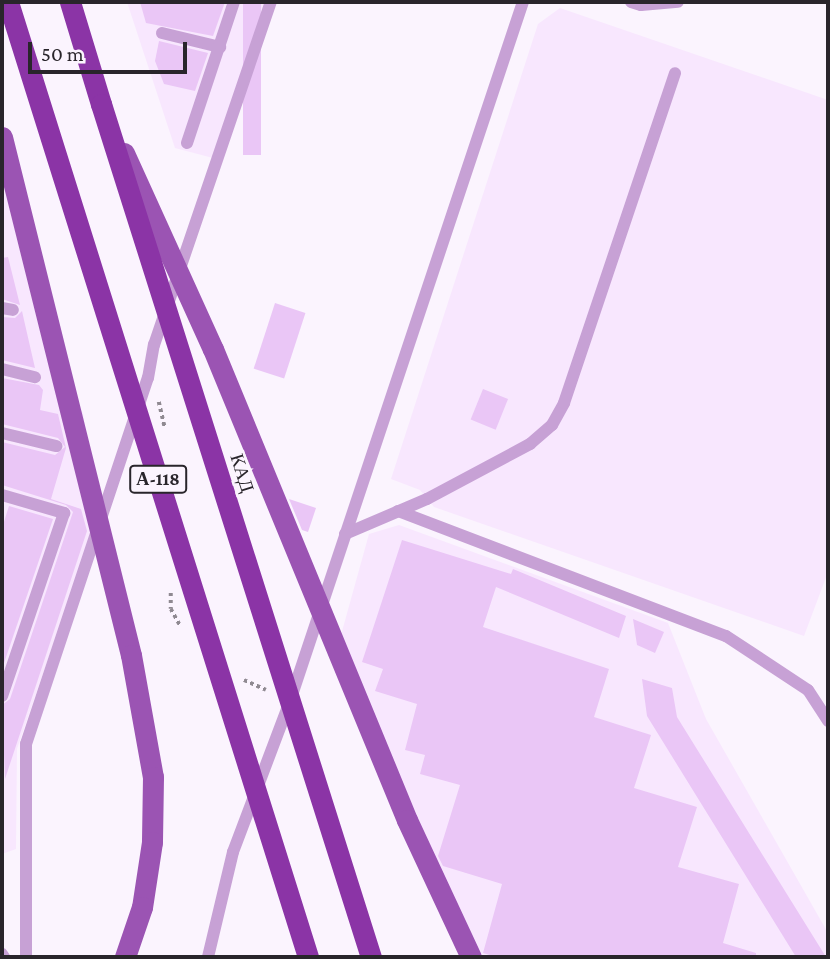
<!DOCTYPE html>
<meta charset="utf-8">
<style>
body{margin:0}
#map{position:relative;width:830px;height:959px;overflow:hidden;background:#fbf4fe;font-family:"Crimson Pro",serif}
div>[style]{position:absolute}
.built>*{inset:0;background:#f8e7fe}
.building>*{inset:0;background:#eac6f6;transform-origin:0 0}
.path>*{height:3.5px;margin-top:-1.75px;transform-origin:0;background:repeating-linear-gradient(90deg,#8f8991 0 3.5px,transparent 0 7px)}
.lane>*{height:12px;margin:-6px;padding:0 6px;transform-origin:6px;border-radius:6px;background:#c7a1d5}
.highway>*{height:21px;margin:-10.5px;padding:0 10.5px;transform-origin:10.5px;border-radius:10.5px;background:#8b34a6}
.primary-bridge>*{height:21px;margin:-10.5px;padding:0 10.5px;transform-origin:10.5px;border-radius:10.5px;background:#9b54b3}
.highway-bridge>*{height:21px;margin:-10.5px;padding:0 10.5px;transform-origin:10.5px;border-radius:10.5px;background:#8b34a6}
span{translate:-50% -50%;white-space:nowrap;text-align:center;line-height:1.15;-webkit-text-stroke:5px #fbf4fe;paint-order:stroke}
.shield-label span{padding:2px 5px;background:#fbf4fe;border:2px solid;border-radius:5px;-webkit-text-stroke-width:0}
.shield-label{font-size:18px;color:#29252b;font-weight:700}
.street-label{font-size:19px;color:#29252b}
.frame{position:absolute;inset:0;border:4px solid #29252b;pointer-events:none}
.scale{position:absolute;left:28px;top:42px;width:159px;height:32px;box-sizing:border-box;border:4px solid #29252b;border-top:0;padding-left:9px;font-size:21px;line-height:24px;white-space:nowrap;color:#29252b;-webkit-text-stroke:5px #fbf4fe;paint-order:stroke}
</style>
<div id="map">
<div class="built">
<i style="clip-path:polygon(127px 2px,265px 2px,213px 158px,175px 148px)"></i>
<i style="clip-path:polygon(560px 8px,828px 100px,828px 572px,804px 636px,434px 507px,420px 490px,391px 479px,538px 24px)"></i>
<i style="clip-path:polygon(2px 178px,47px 360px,83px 413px,98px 515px,17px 749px,16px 849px,2px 854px)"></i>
<i style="clip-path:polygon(399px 525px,668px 623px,706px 719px,828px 933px,828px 957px,476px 957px,341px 635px,369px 534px)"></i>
</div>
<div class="building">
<i style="clip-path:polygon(140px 2px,225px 2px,213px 36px,146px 23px)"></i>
<i style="left:243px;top:2px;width:18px;height:153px"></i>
<i style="clip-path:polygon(159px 41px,208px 53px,195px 91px,164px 84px,155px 61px)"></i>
<i style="clip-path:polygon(8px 257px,20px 305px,2px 299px,2px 258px)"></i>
<i style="left:275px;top:303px;width:32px;height:69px;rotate:18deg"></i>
<i style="clip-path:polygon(22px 311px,24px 320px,35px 368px,2px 360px,2px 317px,15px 318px)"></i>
<i style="clip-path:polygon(2px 378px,39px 385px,43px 390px,40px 410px,58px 414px,66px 448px,51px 499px,81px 509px,87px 531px,5px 779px,2px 705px,10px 699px,73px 512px,66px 505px,2px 485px,2px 442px,55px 455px,65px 447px,58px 438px,2px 424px)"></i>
<i style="left:483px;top:389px;width:27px;height:33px;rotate:22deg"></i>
<i style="clip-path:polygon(289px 499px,316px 508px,308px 532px,302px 530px)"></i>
<i style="clip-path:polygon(9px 506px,53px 519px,2px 669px,2px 528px)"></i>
<i style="clip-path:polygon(402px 540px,511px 574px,513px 569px,626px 616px,619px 638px,496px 587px,483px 627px,609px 669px,594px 717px,651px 735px,634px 788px,697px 807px,678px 867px,739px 884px,723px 943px,756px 953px,756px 957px,496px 957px,483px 953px,502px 884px,443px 866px,438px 856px,460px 785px,420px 774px,425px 755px,405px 750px,417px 704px,375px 691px,383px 669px,362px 662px)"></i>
<i style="clip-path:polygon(633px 619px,664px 632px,655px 653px,637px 645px)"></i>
<i style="clip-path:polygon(642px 679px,672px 688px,677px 717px,826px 957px,796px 957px,647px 716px)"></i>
</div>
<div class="path">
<i style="left:159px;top:402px;width:27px;rotate:77deg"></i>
<i style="left:171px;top:593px;width:16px;rotate:90deg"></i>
<i style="left:171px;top:609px;width:18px;rotate:61deg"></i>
<i style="left:244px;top:680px;width:24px;rotate:24deg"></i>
</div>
<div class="lane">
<i style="left:631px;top:2px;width:10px;rotate:17deg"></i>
<i style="left:641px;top:5px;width:37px;rotate:-5deg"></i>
<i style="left:162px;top:33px;width:60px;rotate:13.6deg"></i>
<i style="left:187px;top:143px;width:149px;rotate:-71.6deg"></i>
<i style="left:2px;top:308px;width:11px;rotate:10deg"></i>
<i style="left:2px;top:369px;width:34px;rotate:14deg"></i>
<i style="left:2px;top:433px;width:56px;rotate:13.5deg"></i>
<i style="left:2px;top:495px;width:65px;rotate:16.2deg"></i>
<i style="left:64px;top:513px;width:193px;rotate:108.7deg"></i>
<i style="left:398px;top:511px;width:351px;rotate:20.9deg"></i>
<i style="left:726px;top:636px;width:98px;rotate:33.4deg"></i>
<i style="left:808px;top:690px;width:37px;rotate:57deg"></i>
<i style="left:345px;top:534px;width:89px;rotate:-23.1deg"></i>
<i style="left:427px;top:499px;width:117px;rotate:-28.1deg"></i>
<i style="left:530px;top:444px;width:29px;rotate:-41deg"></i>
<i style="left:552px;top:425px;width:25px;rotate:-61deg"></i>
<i style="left:564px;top:403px;width:348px;rotate:-71.4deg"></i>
<i style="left:2px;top:954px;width:4px;rotate:56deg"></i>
<i style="left:26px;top:957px;width:213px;rotate:-90deg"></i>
<i style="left:26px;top:744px;width:386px;rotate:-71.6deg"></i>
<i style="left:148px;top:378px;width:34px;rotate:-80deg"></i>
<i style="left:154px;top:345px;width:362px;rotate:-71.2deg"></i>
<i style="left:208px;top:957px;width:108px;rotate:-76.6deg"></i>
<i style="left:233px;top:852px;width:161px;rotate:-69.3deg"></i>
<i style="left:290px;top:701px;width:737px;rotate:-71.57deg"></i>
</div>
<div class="highway">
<i style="left:70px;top:2px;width:107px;rotate:73.1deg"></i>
</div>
<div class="primary-bridge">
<i style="left:2px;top:137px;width:534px;rotate:76.02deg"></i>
<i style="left:131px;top:655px;width:124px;rotate:79.8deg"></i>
<i style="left:153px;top:777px;width:65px;rotate:90.9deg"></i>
<i style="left:152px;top:842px;width:66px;rotate:98.7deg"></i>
<i style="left:142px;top:907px;width:53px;rotate:108.8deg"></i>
<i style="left:124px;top:153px;width:215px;rotate:65.6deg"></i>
<i style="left:213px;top:349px;width:509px;rotate:67.61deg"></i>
<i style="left:407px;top:820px;width:151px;rotate:65deg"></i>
</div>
<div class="highway-bridge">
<i style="left:8px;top:2px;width:1001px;rotate:72.56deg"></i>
<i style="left:101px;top:104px;width:895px;rotate:72.44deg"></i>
</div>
<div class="shield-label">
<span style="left:158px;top:479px">А-118</span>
</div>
<div class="street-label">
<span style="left:242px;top:473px;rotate:72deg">КАД</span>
</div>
<div class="frame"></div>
<div class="scale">50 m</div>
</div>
